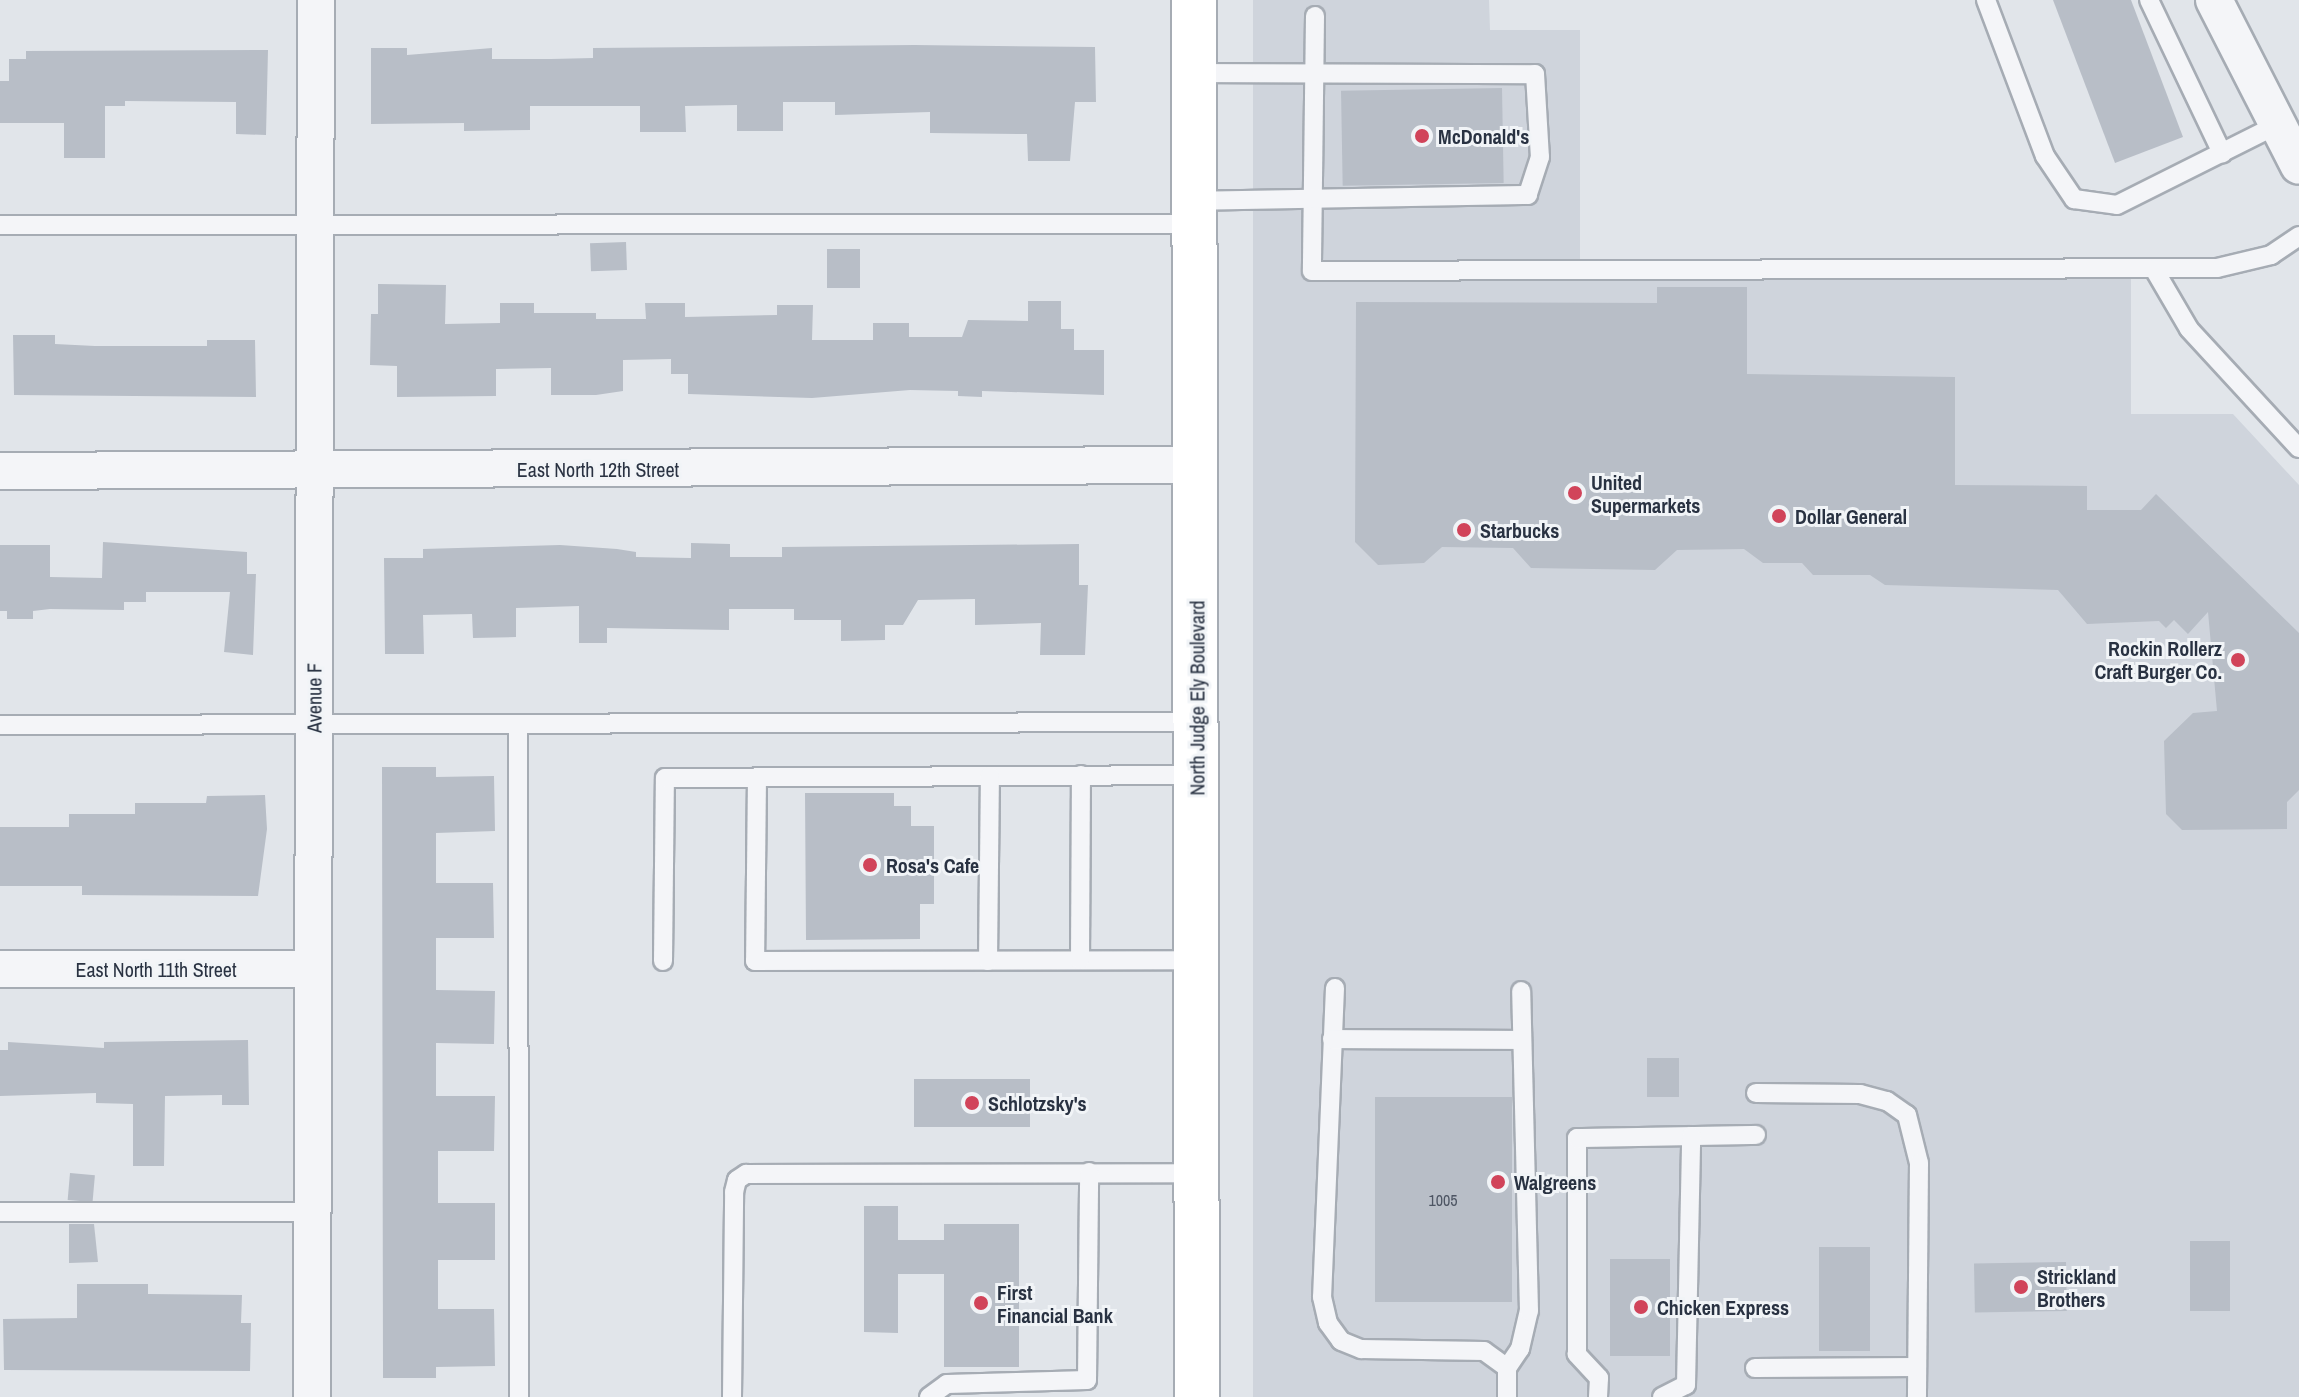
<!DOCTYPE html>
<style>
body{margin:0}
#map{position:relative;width:2299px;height:1397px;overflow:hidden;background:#e1e5ea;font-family:"Archivo Narrow",sans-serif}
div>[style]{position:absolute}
.built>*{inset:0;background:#cfd4dc}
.building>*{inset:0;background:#b8bec7;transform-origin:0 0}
.roads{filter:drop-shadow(2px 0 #a6acb4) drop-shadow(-2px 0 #a6acb4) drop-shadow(0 2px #a6acb4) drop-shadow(0 -2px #a6acb4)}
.service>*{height:18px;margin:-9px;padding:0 9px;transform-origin:9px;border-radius:9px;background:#f4f5f8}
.minor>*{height:36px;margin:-18px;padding:0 18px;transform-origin:18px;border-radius:18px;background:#f4f5f8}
.secondary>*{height:44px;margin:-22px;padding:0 22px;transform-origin:22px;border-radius:22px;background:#fff}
.dots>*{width:22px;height:22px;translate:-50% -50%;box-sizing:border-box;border:4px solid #f1f4f7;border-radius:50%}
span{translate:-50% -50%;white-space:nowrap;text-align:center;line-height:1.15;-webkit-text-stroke:6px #f1f4f7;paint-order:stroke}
.number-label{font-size:16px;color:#4d5563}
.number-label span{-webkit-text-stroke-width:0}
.poi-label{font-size:20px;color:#293242;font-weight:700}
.left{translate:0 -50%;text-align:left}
.right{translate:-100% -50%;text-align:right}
.street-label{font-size:20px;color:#293242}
</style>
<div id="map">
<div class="built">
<i style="clip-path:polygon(1253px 0,1489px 0,1490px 30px,1580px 30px,1580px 272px,2131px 273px,2131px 414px,2233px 414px,2299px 485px,2299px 1397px,1253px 1397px)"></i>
</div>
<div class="building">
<i style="clip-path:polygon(2053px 0,2131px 0,2183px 137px,2115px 163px)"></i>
<i style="clip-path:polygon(914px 45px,1095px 47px,1096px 102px,1075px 102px,1070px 161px,1028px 161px,1027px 134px,930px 133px,930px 112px,835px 115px,835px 102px,783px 102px,783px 131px,737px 131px,737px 105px,685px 106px,686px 132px,640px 132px,640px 106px,530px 106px,530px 130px,464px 131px,464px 123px,371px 124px,371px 48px,407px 48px,407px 55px,492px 48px,492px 59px,551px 59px,593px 58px,593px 48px)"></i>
<i style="clip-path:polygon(268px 50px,266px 135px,236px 134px,236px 102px,125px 101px,125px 106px,105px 106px,105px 158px,64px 158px,64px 123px,0 123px,0 81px,9px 81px,9px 59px,26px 59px,26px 51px)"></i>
<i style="left:1502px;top:88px;width:95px;height:161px;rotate:89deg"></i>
<i style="left:626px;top:242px;width:28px;height:36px;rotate:88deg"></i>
<i style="left:827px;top:249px;width:33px;height:39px"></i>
<i style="clip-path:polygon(378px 284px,446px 285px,445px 324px,500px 323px,500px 303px,534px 303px,534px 313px,596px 313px,596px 319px,646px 319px,645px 303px,685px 303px,685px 317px,777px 315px,777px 305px,813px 305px,812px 340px,873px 340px,873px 323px,909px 323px,909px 337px,962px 337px,968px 320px,1028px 321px,1028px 301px,1061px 301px,1061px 329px,1074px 329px,1074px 350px,1104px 350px,1104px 395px,982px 391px,982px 397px,958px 396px,958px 391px,910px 390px,812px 398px,688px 394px,688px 374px,671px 374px,671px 359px,623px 360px,623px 391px,596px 395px,551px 395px,551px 368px,496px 369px,496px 396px,397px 397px,397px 366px,370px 365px,371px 314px,378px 314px)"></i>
<i style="clip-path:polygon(1657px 287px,1747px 287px,1747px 374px,1955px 377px,1955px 485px,2087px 486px,2087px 510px,2141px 510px,2156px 494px,2299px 633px,2299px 790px,2287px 802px,2287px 829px,2182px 830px,2166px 814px,2164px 741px,2193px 713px,2217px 711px,2208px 612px,2188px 634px,2174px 620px,2166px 628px,2159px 621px,2087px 624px,2058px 590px,1885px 585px,1870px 575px,1813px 575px,1802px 563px,1763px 563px,1744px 549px,1677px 550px,1655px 570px,1531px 568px,1513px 548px,1442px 547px,1424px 563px,1378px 565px,1355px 542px,1356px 302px,1657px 303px)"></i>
<i style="clip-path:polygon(13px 335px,55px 335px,55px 344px,95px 346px,207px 346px,207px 340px,255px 340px,256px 397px,14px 395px)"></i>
<i style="clip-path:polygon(103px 542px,247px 552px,247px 574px,256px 574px,253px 655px,224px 652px,230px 592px,146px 592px,146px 602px,124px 602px,124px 610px,50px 609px,33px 611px,33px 619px,7px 619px,7px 611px,0 611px,0 545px,50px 545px,50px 577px,102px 578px)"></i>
<i style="clip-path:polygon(691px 543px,730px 544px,730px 557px,782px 557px,782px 547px,1079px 544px,1079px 585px,1088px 585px,1085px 655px,1040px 655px,1041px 623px,975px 625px,975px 599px,918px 600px,903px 625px,885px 625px,885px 640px,841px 641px,841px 620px,794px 620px,794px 609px,729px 609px,729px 630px,607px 628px,607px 643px,579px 643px,579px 606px,516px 608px,516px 637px,473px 638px,472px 614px,423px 615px,424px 654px,385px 654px,384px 558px,423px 558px,423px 549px,560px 545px,617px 549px,636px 552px,636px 557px,691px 558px)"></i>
<i style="clip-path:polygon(382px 767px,436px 767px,436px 777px,494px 776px,495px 831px,436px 833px,436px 883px,493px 883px,494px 938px,436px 938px,436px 990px,495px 991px,494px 1044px,436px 1043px,436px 1096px,495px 1096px,494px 1151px,438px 1151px,438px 1203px,495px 1203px,495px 1260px,438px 1260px,438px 1309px,494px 1309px,495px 1366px,436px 1367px,436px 1378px,383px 1378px)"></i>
<i style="clip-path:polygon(805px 793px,894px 793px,894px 806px,911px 806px,911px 826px,934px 826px,934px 904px,920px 904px,920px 939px,806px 940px)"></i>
<i style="clip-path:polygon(265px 795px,267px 829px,258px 896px,82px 895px,82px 886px,0 886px,0 827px,69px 827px,69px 814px,135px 814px,135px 803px,206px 803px,207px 796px)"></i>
<i style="clip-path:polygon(248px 1040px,249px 1105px,222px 1105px,222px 1095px,165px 1096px,164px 1166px,133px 1166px,133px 1104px,96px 1103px,96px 1093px,0 1096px,0 1050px,8px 1050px,8px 1042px,104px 1048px,104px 1042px)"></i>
<i style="left:1679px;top:1058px;width:39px;height:32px;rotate:90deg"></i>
<i style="left:914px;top:1079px;width:116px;height:48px"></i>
<i style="left:1375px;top:1097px;width:137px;height:205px"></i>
<i style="left:70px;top:1173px;width:25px;height:27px;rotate:5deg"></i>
<i style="clip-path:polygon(864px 1206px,898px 1206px,898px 1240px,944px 1240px,944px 1224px,1019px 1224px,1019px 1367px,944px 1367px,944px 1274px,898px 1274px,898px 1333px,864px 1332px)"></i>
<i style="clip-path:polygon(69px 1224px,94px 1224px,98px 1262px,69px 1263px)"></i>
<i style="left:2190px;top:1241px;width:40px;height:70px"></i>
<i style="left:1819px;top:1247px;width:51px;height:104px"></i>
<i style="left:1610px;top:1259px;width:60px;height:97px"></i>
<i style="left:2066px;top:1262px;width:49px;height:92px;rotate:89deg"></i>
<i style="clip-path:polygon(77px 1284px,148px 1284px,148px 1294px,242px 1295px,241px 1323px,251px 1323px,250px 1371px,4px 1370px,3px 1319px,77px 1318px)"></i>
</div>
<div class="roads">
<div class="service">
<i style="left:1986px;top:0;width:167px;rotate:69.3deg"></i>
<i style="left:2045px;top:156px;width:52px;rotate:56deg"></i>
<i style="left:2074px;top:199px;width:43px;rotate:7.9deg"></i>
<i style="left:2117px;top:205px;width:177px;rotate:-26.6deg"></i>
<i style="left:2149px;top:0;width:170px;rotate:64.5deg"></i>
<i style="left:1315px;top:16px;width:255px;rotate:90.7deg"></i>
<i style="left:1312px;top:271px;width:905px;rotate:-0.19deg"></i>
<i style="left:2217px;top:268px;width:56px;rotate:-13.5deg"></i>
<i style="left:2271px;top:255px;width:34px;rotate:-34deg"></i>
<i style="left:1195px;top:73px;width:340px;rotate:0.2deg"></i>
<i style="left:1535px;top:74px;width:83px;rotate:86.6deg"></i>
<i style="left:1540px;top:157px;width:40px;rotate:108deg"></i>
<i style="left:1528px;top:195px;width:333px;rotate:179deg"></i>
<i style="left:0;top:225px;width:1195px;rotate:-0.05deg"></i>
<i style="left:2154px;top:269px;width:69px;rotate:59.7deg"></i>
<i style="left:2189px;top:329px;width:162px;rotate:47.3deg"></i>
<i style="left:518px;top:724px;width:673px;rotate:89.91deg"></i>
<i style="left:0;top:725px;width:1197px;rotate:-0.14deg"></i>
<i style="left:757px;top:777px;width:184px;rotate:90.6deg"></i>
<i style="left:755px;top:961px;width:442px;rotate:-0.1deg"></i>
<i style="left:1080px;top:960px;width:185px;rotate:-89.7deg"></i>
<i style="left:663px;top:961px;width:183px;rotate:-89.4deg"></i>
<i style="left:665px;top:778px;width:532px;rotate:-0.32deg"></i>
<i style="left:988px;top:961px;width:185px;rotate:-89.4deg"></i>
<i style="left:1335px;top:988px;width:309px;rotate:92.4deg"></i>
<i style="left:1322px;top:1297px;width:27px;rotate:77deg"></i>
<i style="left:1328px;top:1323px;width:22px;rotate:54deg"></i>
<i style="left:1341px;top:1341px;width:22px;rotate:22deg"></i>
<i style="left:1361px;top:1349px;width:123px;rotate:0.9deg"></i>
<i style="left:1484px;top:1351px;width:29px;rotate:36deg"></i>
<i style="left:1507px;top:1368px;width:29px;rotate:90deg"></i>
<i style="left:1332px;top:1039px;width:189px;rotate:0.3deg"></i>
<i style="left:1756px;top:1093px;width:104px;rotate:0.6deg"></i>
<i style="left:1860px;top:1094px;width:28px;rotate:15deg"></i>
<i style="left:1887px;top:1101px;width:24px;rotate:35deg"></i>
<i style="left:1907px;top:1115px;width:49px;rotate:76deg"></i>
<i style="left:1919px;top:1163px;width:234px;rotate:90.5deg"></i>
<i style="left:0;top:1212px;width:313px"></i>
<i style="left:1507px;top:1368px;width:23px;rotate:-56deg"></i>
<i style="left:1520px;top:1349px;width:39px;rotate:-77deg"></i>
<i style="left:1529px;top:1311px;width:320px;rotate:-91.4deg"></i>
<i style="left:1755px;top:1368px;width:161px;rotate:-0.4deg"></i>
<i style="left:732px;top:1397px;width:205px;rotate:-89.4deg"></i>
<i style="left:734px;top:1192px;width:12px;rotate:-76deg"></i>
<i style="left:737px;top:1180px;width:11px;rotate:-34deg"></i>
<i style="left:746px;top:1174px;width:451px;rotate:-0.1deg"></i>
<i style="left:929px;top:1397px;width:22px;rotate:-36deg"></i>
<i style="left:947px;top:1384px;width:140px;rotate:-1.6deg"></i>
<i style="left:1087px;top:1380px;width:208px;rotate:-89.4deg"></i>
<i style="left:1598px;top:1397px;width:19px;rotate:-87deg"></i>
<i style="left:1599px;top:1378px;width:33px;rotate:-133deg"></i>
<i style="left:1577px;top:1354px;width:216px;rotate:-90deg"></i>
<i style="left:1577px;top:1138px;width:179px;rotate:-1deg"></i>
<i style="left:1662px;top:1397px;width:27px;rotate:-27deg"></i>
<i style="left:1686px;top:1385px;width:249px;rotate:-88.8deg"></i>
</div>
<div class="minor">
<i style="left:2214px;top:0;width:186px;rotate:62.9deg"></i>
<i style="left:0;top:471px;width:1196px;rotate:-0.29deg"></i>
<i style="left:0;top:969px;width:313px"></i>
<i style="left:312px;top:1397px;width:1397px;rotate:-89.84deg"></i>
</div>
<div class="secondary">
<i style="left:1194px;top:0;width:1397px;rotate:89.88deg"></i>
</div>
</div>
<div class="dots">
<i style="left:1422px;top:136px;background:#d1445a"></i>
<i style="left:1575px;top:493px;background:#d1445a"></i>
<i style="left:1779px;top:516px;background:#d1445a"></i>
<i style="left:1464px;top:530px;background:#d1445a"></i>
<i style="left:2238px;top:660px;background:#d1445a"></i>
<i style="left:870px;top:865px;background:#d1445a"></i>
<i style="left:972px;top:1103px;background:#d1445a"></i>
<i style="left:1498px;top:1182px;background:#d1445a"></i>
<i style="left:2021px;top:1287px;background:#d1445a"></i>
<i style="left:981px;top:1303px;background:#d1445a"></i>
<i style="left:1641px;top:1307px;background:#d1445a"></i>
</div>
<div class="number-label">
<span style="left:1443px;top:1200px">1005</span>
</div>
<div class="poi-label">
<span class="left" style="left:1438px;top:136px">McDonald's</span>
<span class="left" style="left:1591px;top:494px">United<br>Supermarkets</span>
<span class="left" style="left:1795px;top:516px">Dollar General</span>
<span class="left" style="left:1480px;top:530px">Starbucks</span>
<span class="right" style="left:2222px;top:660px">Rockin Rollerz<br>Craft Burger Co.</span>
<span class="left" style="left:886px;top:865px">Rosa's Cafe</span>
<span class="left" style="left:988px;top:1103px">Schlotzsky's</span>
<span class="left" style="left:1514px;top:1182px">Walgreens</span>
<span class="left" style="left:2037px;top:1288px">Strickland<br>Brothers</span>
<span class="left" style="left:997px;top:1304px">First<br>Financial Bank</span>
<span class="left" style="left:1657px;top:1307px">Chicken Express</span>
</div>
<div class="street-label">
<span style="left:598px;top:469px">East North 12th Street</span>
<span style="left:314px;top:698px;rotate:-90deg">Avenue F</span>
<span style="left:1197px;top:698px;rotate:-90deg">North Judge Ely Boulevard</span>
<span style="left:156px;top:969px">East North 11th Street</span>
</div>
</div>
